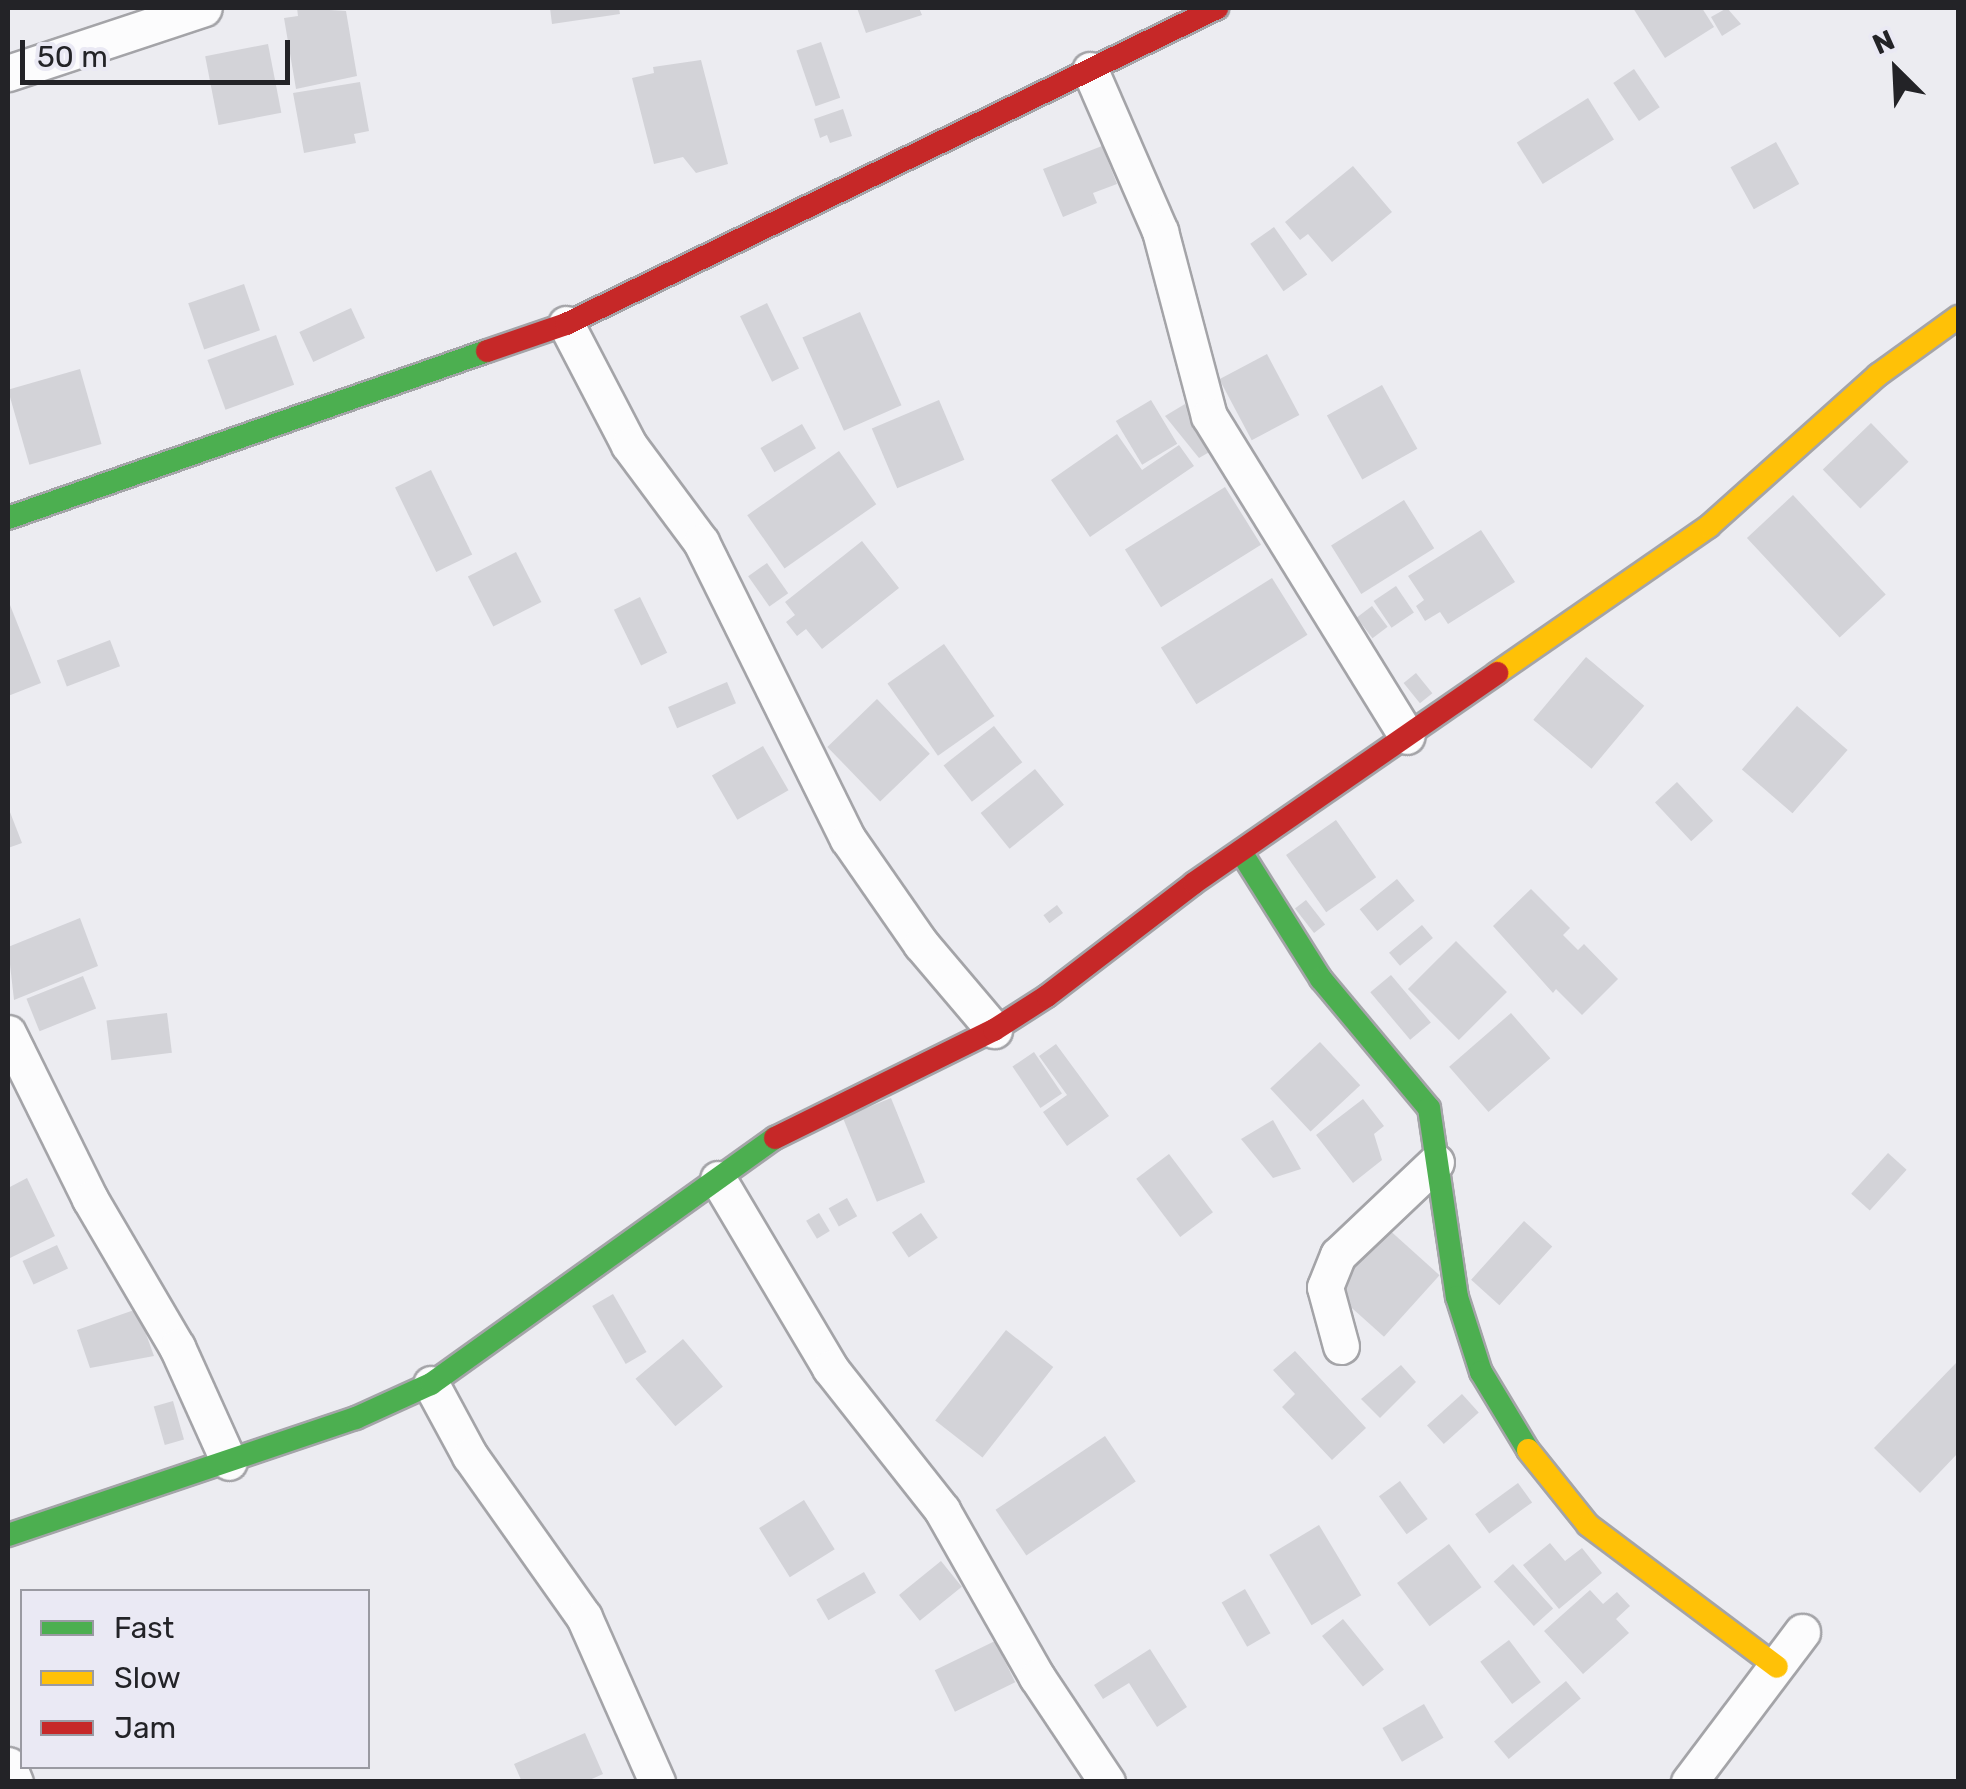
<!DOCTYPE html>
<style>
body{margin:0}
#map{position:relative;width:1966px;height:1789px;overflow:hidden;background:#ececf1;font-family:Rubik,sans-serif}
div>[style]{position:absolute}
.building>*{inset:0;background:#d3d3d8;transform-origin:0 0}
.roads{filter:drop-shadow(2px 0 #a4a4a8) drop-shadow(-2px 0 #a4a4a8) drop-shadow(0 2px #a4a4a8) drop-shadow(0 -2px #a4a4a8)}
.street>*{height:35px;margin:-17.5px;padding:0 17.5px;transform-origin:17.5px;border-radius:17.5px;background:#fcfcfd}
.fast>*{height:22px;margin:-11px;padding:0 11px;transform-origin:11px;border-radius:11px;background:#4caf50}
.slow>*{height:22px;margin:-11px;padding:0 11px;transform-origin:11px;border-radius:11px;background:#ffc107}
.jam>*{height:22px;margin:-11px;padding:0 11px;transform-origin:11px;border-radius:11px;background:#c62828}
span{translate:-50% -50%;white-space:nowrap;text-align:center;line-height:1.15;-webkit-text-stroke:10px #eae9f4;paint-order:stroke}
.frame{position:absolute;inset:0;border:10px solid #232327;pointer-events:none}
.legend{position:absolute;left:20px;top:1589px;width:350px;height:180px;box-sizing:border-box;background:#eae9f4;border:2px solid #9a9aa2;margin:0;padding:12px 18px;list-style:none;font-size:30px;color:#232327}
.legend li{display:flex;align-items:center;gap:20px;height:50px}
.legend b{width:50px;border:2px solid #9a9aa2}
.north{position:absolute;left:1846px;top:20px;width:100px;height:100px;-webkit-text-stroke:8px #eae9f4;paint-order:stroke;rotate:336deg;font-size:28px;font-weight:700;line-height:40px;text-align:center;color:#232327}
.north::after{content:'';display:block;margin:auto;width:35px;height:45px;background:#232327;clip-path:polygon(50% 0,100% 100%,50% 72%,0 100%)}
.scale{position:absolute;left:20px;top:40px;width:270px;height:45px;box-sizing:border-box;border:5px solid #232327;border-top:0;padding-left:12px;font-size:30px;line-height:35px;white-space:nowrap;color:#232327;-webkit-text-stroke:8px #eae9f4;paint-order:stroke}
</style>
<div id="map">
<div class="building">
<i style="clip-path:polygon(297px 8px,346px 11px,357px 76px,296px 89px,284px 18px,298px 16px)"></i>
<i style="clip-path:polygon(550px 8px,619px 8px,620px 14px,552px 24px)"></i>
<i style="clip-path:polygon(857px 8px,919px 8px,922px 15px,866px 33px)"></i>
<i style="clip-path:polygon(1633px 8px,1702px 8px,1714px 27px,1665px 58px)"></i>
<i style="clip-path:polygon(1727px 8px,1741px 24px,1722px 36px,1711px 17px)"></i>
<i style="left:821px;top:42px;width:59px;height:26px;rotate:71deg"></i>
<i style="left:268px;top:44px;width:70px;height:64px;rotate:79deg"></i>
<i style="clip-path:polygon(701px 60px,728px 164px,696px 173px,683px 157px,654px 164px,632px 78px,654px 73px,653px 67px)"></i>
<i style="left:1634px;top:69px;width:46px;height:25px;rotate:56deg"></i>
<i style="clip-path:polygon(360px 82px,369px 131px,354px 134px,356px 143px,304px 153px,293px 93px)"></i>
<i style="left:1588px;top:98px;width:49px;height:84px;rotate:58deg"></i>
<i style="clip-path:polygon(843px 109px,852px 136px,830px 143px,827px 135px,820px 138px,814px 119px)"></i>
<i style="left:1776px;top:142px;width:48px;height:52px;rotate:61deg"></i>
<i style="clip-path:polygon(1102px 146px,1117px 184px,1093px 193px,1097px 203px,1063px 217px,1043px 169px)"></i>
<i style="clip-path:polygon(1353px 166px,1392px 212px,1332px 262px,1308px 234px,1300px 240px,1285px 222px)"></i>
<i style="left:1274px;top:227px;width:58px;height:29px;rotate:55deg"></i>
<i style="left:244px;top:284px;width:49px;height:59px;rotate:71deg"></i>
<i style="left:767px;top:303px;width:73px;height:30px;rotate:64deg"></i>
<i style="left:351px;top:308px;width:33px;height:57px;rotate:65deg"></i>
<i style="left:860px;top:312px;width:102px;height:63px;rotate:66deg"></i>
<i style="left:276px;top:335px;width:53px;height:73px;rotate:70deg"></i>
<i style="left:1267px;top:354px;width:69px;height:54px;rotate:62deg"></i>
<i style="left:80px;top:369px;width:78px;height:75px;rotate:74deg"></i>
<i style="left:1382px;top:385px;width:73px;height:63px;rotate:61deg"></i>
<i style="left:939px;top:400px;width:65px;height:73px;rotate:67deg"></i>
<i style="left:1151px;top:400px;width:51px;height:41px;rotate:59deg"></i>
<i style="clip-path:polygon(1185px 404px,1213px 450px,1199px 458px,1165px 416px)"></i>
<i style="left:1871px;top:423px;width:54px;height:67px;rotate:46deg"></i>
<i style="left:802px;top:424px;width:28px;height:48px;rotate:60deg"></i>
<i style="clip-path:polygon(1117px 434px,1142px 470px,1179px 445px,1194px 466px,1090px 537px,1051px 480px)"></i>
<i style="left:839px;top:451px;width:65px;height:112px;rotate:55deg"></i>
<i style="left:431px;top:470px;width:94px;height:40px;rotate:64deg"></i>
<i style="left:1225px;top:487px;width:68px;height:118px;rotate:58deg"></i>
<i style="left:1793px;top:495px;width:136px;height:63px;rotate:47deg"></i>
<i style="left:1404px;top:500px;width:57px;height:86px;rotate:58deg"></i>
<i style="clip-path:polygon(1481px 530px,1515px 582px,1448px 624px,1440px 612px,1425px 621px,1416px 606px,1424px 600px,1408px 576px)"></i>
<i style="clip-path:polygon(862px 541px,899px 588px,822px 649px,806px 629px,797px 636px,786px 622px,795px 615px,785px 602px)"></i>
<i style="left:516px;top:552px;width:56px;height:54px;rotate:63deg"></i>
<i style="left:767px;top:563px;width:37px;height:23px;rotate:55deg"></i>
<i style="left:1272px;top:578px;width:67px;height:131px;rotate:58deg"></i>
<i style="left:1396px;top:586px;width:32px;height:27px;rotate:56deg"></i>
<i style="left:640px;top:597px;width:62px;height:29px;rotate:64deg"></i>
<i style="clip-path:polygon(8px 600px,41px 683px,8px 696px)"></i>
<i style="left:1372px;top:606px;width:26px;height:19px;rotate:53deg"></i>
<i style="left:110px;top:640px;width:28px;height:57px;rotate:69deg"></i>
<i style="left:944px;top:644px;width:88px;height:69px;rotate:55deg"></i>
<i style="left:1586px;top:657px;width:76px;height:82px;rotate:40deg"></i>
<i style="left:1416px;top:673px;width:26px;height:16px;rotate:51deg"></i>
<i style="left:727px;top:682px;width:23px;height:64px;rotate:67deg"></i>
<i style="left:877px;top:699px;width:76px;height:69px;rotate:46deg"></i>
<i style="left:1797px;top:706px;width:67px;height:84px;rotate:41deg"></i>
<i style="left:994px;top:726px;width:46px;height:64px;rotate:52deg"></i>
<i style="left:763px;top:746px;width:51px;height:59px;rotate:60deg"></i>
<i style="left:1035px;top:769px;width:46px;height:70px;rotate:51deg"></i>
<i style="left:1677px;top:782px;width:53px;height:30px;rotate:47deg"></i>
<i style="clip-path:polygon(8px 807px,22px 843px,8px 848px)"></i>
<i style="left:1336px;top:820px;width:70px;height:61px;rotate:55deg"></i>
<i style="left:1397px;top:879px;width:28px;height:48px;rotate:51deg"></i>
<i style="clip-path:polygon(1531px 889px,1570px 928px,1563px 935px,1578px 950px,1584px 944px,1618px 979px,1582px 1015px,1556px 989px,1553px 993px,1493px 926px)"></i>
<i style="left:1306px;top:900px;width:31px;height:14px;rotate:52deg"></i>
<i style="left:1057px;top:905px;width:10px;height:17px;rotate:53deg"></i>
<i style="clip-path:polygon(80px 918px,98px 966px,14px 1000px,8px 947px)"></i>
<i style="left:1422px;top:925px;width:17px;height:43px;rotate:50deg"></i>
<i style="left:1456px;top:941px;width:72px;height:68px;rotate:45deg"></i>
<i style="left:1391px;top:975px;width:62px;height:27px;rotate:50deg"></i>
<i style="left:83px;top:976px;width:35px;height:61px;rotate:68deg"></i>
<i style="left:167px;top:1013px;width:40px;height:61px;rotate:83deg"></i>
<i style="left:1511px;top:1013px;width:60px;height:82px;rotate:49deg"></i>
<i style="left:1320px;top:1042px;width:59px;height:68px;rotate:47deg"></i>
<i style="clip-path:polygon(1056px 1044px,1109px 1116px,1067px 1146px,1043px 1112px,1067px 1095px,1039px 1056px)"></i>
<i style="left:1034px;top:1052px;width:50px;height:26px;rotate:56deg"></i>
<i style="left:891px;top:1098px;width:91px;height:52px;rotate:68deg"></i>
<i style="clip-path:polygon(1363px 1099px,1384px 1126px,1374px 1134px,1382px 1160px,1353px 1183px,1316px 1135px)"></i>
<i style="clip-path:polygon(1273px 1120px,1301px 1169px,1273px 1178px,1241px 1139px)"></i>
<i style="left:1888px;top:1153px;width:25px;height:55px;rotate:42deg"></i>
<i style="left:1169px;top:1154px;width:73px;height:41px;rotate:53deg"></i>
<i style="clip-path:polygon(27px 1178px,55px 1236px,8px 1259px,8px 1188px)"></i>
<i style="left:847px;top:1198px;width:21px;height:21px;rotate:61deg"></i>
<i style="left:819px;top:1213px;width:21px;height:15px;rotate:59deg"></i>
<i style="left:921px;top:1213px;width:30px;height:35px;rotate:56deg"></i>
<i style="left:1524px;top:1221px;width:38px;height:79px;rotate:42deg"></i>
<i style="left:1386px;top:1227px;width:72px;height:83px;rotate:42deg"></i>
<i style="left:57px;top:1245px;width:26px;height:38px;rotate:65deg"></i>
<i style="left:613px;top:1294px;width:67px;height:24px;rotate:60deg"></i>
<i style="clip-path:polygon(137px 1309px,154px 1356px,90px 1368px,77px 1330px)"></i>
<i style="left:1006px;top:1330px;width:60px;height:115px;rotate:38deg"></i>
<i style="left:683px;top:1339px;width:62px;height:62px;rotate:50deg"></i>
<i style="clip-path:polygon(1295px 1351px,1366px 1428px,1332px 1460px,1282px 1407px,1295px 1394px,1273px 1370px)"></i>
<i style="clip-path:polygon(1956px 1363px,1958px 1453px,1920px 1493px,1874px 1448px)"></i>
<i style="clip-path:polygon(1401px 1365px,1416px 1382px,1380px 1418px,1361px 1399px)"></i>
<i style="left:1462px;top:1394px;width:25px;height:47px;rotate:48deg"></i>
<i style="left:173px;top:1401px;width:40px;height:20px;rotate:74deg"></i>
<i style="left:1105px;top:1436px;width:55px;height:132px;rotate:56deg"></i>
<i style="left:1400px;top:1481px;width:47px;height:26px;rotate:54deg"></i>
<i style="left:1518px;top:1483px;width:24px;height:53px;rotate:54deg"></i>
<i style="left:804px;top:1500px;width:58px;height:53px;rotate:58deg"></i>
<i style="left:1319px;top:1525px;width:82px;height:58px;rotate:59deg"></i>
<i style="clip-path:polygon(1550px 1543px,1565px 1561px,1582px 1548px,1602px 1573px,1559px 1609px,1523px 1565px)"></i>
<i style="left:1449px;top:1544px;width:54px;height:65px;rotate:53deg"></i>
<i style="left:941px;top:1561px;width:33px;height:54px;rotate:51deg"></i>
<i style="left:1513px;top:1564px;width:60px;height:26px;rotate:48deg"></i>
<i style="left:864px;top:1572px;width:24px;height:55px;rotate:60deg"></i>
<i style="left:1245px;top:1589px;width:51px;height:27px;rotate:60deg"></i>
<i style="clip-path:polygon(1590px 1590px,1603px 1604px,1617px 1592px,1630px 1606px,1616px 1619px,1629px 1633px,1583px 1674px,1544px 1631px)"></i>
<i style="left:1343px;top:1619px;width:65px;height:27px;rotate:51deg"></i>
<i style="left:1509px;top:1640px;width:53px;height:36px;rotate:53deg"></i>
<i style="left:995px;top:1641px;width:46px;height:67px;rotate:64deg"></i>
<i style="clip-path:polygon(1150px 1649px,1187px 1707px,1157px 1727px,1129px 1683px,1103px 1699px,1094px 1685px)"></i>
<i style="left:1566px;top:1681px;width:23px;height:94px;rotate:50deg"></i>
<i style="left:1424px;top:1704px;width:39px;height:48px;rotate:60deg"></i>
<i style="clip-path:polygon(585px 1733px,603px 1774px,585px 1782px,522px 1782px,514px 1764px)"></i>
</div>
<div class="roads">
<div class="street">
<i style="left:1090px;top:70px;width:176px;rotate:66.5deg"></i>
<i style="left:1160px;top:231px;width:191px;rotate:75.2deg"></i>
<i style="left:1209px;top:416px;width:376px;rotate:58.3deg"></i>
<i style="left:8px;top:73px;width:206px;rotate:-18.3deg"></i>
<i style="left:566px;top:324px;width:136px;rotate:62.5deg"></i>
<i style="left:629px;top:445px;width:121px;rotate:53.4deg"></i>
<i style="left:701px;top:542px;width:331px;rotate:63.7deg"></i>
<i style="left:848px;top:839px;width:128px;rotate:55.2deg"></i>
<i style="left:921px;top:944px;width:113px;rotate:49.7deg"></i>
<i style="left:8px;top:1033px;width:185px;rotate:63.7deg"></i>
<i style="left:90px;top:1199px;width:172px;rotate:59.6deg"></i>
<i style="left:177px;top:1347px;width:126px;rotate:65.7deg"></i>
<i style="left:718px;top:1179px;width:220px;rotate:59.3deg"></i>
<i style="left:830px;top:1368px;width:181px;rotate:51.7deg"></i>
<i style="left:942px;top:1510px;width:192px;rotate:60.4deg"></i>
<i style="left:1037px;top:1677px;width:126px;rotate:56.3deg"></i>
<i style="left:1341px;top:1346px;width:61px;rotate:-105.2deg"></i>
<i style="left:1325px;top:1287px;width:35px;rotate:-68deg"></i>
<i style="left:1338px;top:1255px;width:135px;rotate:-43.5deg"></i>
<i style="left:431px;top:1384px;width:82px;rotate:61.6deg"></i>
<i style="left:470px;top:1456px;width:197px;rotate:54.7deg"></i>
<i style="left:584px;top:1617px;width:180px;rotate:66.1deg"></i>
<i style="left:8px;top:1765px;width:18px;rotate:68deg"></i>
<i style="left:1689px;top:1782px;width:188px;rotate:-53deg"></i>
</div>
<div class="fast">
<i style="left:8px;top:518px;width:507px;rotate:-19.22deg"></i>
<i style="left:1241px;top:852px;width:150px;rotate:57.8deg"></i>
<i style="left:1321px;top:979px;width:168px;rotate:50.1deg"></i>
<i style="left:1429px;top:1108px;width:191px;rotate:81.6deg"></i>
<i style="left:1457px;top:1297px;width:79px;rotate:72.3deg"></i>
<i style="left:1481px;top:1372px;width:91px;rotate:58.9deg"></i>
<i style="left:8px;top:1535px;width:367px;rotate:-18.6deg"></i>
<i style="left:356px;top:1418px;width:82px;rotate:-24.4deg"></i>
<i style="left:431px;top:1384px;width:423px;rotate:-35.6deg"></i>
</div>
<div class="slow">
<i style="left:1497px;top:673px;width:258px;rotate:-34.7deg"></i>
<i style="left:1709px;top:526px;width:227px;rotate:-41.8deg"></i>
<i style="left:1878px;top:375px;width:99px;rotate:-35.9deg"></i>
<i style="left:1528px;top:1450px;width:96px;rotate:51.3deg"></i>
<i style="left:1588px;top:1525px;width:236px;rotate:36.9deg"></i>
</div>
<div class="jam">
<i style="left:487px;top:351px;width:83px;rotate:-18.9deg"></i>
<i style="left:566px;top:324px;width:724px;rotate:-25.89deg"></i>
<i style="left:775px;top:1138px;width:244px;rotate:-26.3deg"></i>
<i style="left:994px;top:1030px;width:63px;rotate:-32.7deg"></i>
<i style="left:1047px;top:996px;width:185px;rotate:-37.5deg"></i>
<i style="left:1194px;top:883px;width:369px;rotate:-34.7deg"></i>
</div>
</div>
<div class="frame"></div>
<ul class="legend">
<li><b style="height:12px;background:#4caf50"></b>Fast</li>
<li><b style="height:12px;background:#ffc107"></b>Slow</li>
<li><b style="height:12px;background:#c62828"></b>Jam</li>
</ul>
<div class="north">N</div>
<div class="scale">50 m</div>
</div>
